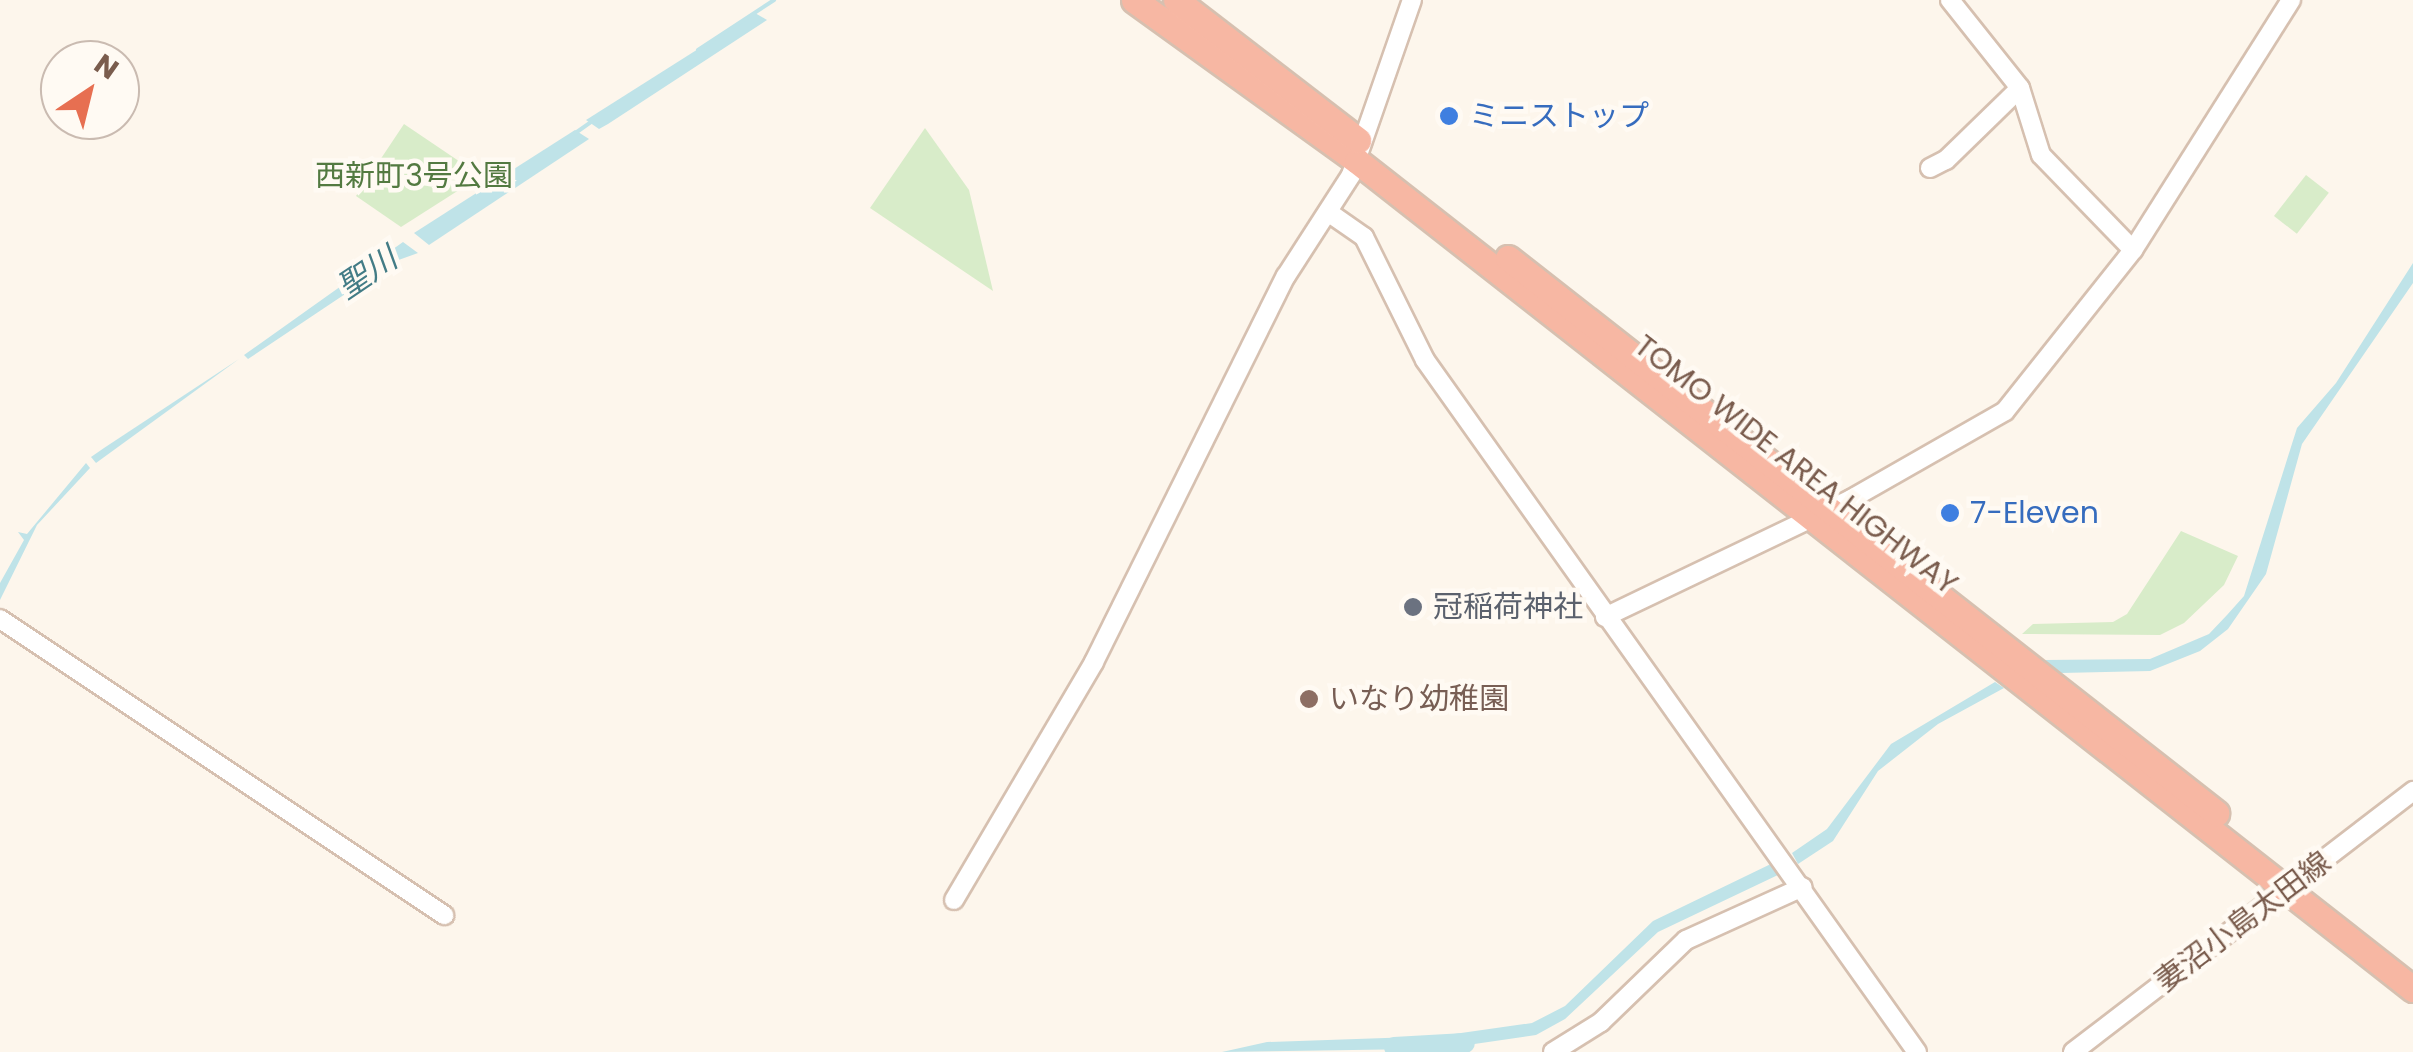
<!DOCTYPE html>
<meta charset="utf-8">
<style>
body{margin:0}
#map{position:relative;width:2413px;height:1052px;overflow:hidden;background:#fdf6ec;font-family:Poppins,"Noto Sans JP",sans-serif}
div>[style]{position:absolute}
.green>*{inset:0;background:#d8ecc9;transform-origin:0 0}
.water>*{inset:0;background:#bfe3e8}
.stream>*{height:4px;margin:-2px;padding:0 2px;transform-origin:2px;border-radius:2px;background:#bfe3e8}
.river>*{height:20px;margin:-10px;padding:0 10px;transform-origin:10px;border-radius:10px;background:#bfe3e8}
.roads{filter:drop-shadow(2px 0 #d6c0b0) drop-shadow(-2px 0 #d6c0b0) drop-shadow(0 2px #d6c0b0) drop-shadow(0 -2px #d6c0b0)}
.secondary>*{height:18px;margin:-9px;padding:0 9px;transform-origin:9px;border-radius:9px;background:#fff}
.highway>*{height:25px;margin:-12.5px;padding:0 12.5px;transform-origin:12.5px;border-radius:12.5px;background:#f7b7a3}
.dots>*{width:28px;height:28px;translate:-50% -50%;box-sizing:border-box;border:5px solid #fffaf3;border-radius:50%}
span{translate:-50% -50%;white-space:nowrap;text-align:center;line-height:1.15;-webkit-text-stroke:9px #fffaf3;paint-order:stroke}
.shop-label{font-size:30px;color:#366cbe}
.left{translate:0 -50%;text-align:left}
.park-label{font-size:30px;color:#537a41}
.street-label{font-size:30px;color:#7a5c4d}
.worship-label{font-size:30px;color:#5b616d}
.education-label{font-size:30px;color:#785e54}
.water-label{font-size:32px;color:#437c86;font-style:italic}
.north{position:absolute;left:40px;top:40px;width:100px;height:100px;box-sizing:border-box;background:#fffaf3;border:2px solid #cabbb1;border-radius:50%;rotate:35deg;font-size:28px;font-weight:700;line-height:40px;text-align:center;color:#7a5c4d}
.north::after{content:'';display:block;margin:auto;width:35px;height:45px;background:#e76f51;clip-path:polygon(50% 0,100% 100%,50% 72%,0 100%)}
</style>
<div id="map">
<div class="green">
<i style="clip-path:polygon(404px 124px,481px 176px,401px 227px,356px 196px)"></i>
<i style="clip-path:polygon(925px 128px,969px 190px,993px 291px,870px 208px)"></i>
<i style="left:2306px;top:175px;width:29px;height:52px;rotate:38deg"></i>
<i style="clip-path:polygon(2181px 531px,2238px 556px,2224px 585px,2184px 623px,2160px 635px,2022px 634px,2033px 624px,2113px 622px,2127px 614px)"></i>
</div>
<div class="water">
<i style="clip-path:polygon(755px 13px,767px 20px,608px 124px,599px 129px,586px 120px)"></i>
<i style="clip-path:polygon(575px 130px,589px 139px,429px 245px,414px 233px)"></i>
<i style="clip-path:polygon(403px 242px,418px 253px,393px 262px,248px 359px,244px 355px)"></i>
<i style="clip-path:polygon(2413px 263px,2413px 283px,2302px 444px,2266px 574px,2228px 629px,2200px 651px,2150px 671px,2061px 673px,2044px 660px,2150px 659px,2209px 634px,2227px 615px,2244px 596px,2297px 428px,2336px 383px)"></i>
<i style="clip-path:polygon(239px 359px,96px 463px,91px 457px,104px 448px)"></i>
<i style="clip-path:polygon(86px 463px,90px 468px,37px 525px,0 600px,0 583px,24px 540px,18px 532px,27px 534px)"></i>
<i style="clip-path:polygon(1995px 682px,2004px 688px,1938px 724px,1878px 771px,1833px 841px,1798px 864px,1792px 853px,1827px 829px,1891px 744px)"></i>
<i style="clip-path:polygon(1777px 861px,1784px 872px,1658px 932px,1565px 1019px,1536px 1035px,1440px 1049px,1433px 1037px,1532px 1023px,1565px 1006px,1653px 921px)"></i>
<i style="clip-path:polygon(1414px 1037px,1419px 1049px,1222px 1052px,1267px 1042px)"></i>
</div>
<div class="stream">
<i style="left:698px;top:50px;width:91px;rotate:-33.3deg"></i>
<i style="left:574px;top:134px;width:21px;rotate:-35deg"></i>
</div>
<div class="river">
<i style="left:1394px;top:1047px;width:71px;rotate:-3.2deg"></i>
</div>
<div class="roads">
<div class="secondary">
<i style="left:1950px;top:0;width:112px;rotate:51.5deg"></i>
<i style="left:2020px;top:88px;width:70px;rotate:72.6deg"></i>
<i style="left:2041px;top:155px;width:132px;rotate:45.9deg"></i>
<i style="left:1930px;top:168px;width:18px;rotate:-27deg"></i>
<i style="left:1946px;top:160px;width:103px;rotate:-44.2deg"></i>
<i style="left:1328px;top:212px;width:44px;rotate:34.8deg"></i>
<i style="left:1364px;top:237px;width:137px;rotate:63.6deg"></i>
<i style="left:1425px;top:360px;width:849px;rotate:54.59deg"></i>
<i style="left:1605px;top:617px;width:273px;rotate:-25.6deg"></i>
<i style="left:1851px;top:499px;width:177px;rotate:-29.7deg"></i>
<i style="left:2005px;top:411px;width:206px;rotate:-51.5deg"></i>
<i style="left:2133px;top:250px;width:296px;rotate:-57.7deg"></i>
<i style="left:0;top:619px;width:534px;rotate:33.69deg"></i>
<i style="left:954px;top:900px;width:276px;rotate:-59.5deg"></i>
<i style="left:1094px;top:662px;width:431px;rotate:-63.6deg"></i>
<i style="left:1286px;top:276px;width:120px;rotate:-57.2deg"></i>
<i style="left:1351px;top:175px;width:185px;rotate:-70.8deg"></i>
<i style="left:1553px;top:1052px;width:57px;rotate:-32deg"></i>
<i style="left:1601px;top:1022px;width:118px;rotate:-44deg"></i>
<i style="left:1686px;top:940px;width:128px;rotate:-24.4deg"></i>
<i style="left:2073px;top:1052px;width:429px;rotate:-37.5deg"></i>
</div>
<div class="highway">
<i style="left:1134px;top:0;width:275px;rotate:35.8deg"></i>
<i style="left:1357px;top:161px;width:1342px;rotate:38.1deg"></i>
<i style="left:1176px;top:0;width:230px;rotate:37.6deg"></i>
<i style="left:1508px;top:258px;width:900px;rotate:38.09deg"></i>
</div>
</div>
<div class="dots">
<i style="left:1449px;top:116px;background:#3f7fe0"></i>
<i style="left:1950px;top:513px;background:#3f7fe0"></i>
<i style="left:1413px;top:607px;background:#6b7280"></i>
<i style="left:1309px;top:699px;background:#8d6e63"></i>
</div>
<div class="shop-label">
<span class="left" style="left:1469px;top:116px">ミニストップ</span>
<span class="left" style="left:1970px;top:513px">7-Eleven</span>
</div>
<div class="park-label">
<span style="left:414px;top:176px">西新町3号公園</span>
</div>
<div class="street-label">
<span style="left:1796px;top:465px;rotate:38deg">TOMO WIDE AREA HIGHWAY</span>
<span style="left:2243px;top:922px;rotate:-37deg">妻沼小島太田線</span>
</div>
<div class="worship-label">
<span class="left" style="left:1433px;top:607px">冠稲荷神社</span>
</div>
<div class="education-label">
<span class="left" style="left:1329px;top:699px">いなり幼稚園</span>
</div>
<div class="water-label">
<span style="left:367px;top:273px;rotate:-34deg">聖川</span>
</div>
<div class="north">N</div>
</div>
